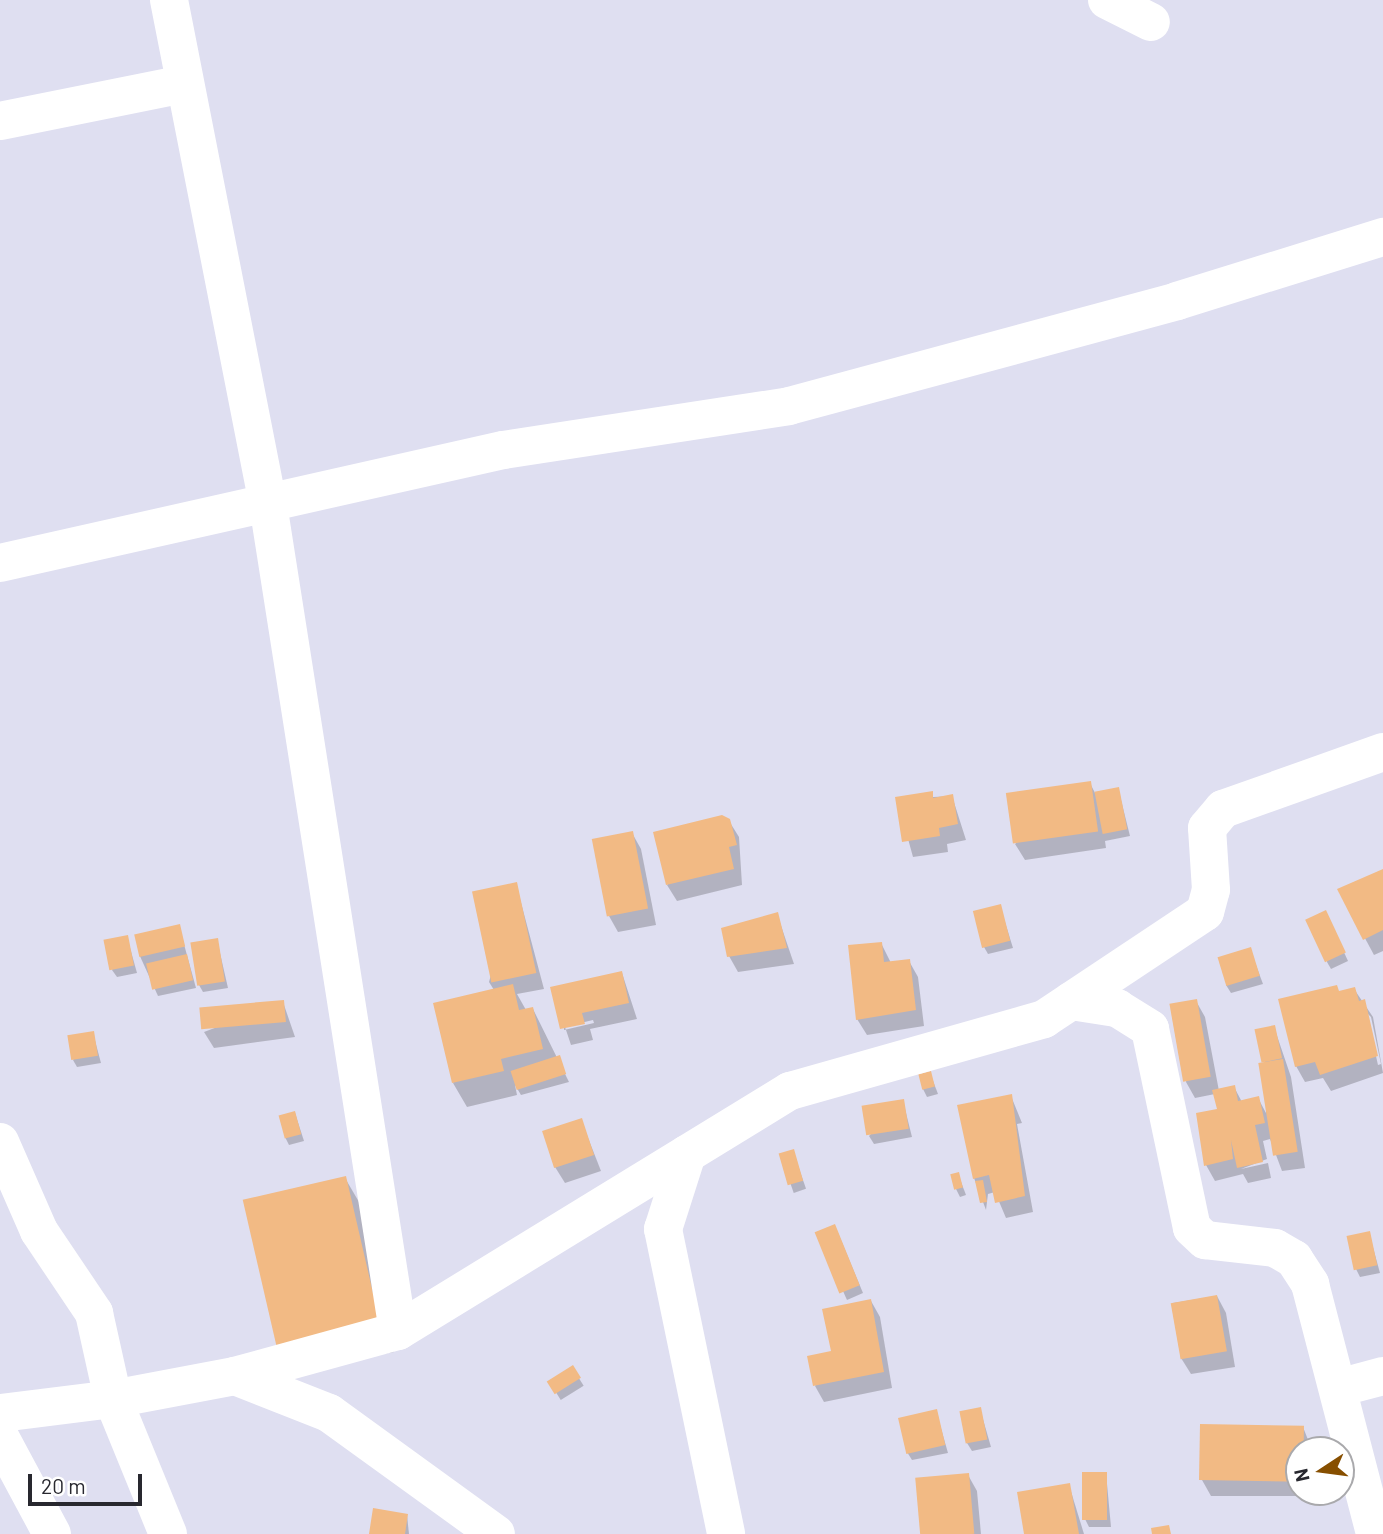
<!DOCTYPE html>
<style>
body{margin:0}
#map{position:relative;width:1383px;height:1534px;overflow:hidden;background:#dfdff1;font-family:Barlow,sans-serif}
div>[style]{position:absolute}
.shadow>*{inset:0;background:#0003;transform-origin:0 0}
.building>*{inset:0;background:#f2ba84;transform-origin:0 0}
.street>*{height:38px;margin:-19px;padding:0 19px;transform-origin:19px;border-radius:19px;background:#fff}
.primary>*{height:38px;margin:-19px;padding:0 19px;transform-origin:19px;border-radius:19px;background:#fff}
span{translate:-50% -50%;white-space:nowrap;text-align:center;line-height:1.15;-webkit-text-stroke:6px #fff;paint-order:stroke}
.north{position:absolute;left:1285px;top:1436px;width:70px;height:70px;box-sizing:border-box;background:#fff;border:2px solid #a9a9ac;border-radius:50%;rotate:257deg;font-size:19px;font-weight:700;line-height:28px;text-align:center;color:#28282f}
.north::after{content:'';display:block;margin:auto;width:24px;height:32px;background:#874f00;clip-path:polygon(50% 0,100% 100%,50% 72%,0 100%)}
.scale{position:absolute;left:28px;top:1474px;width:114px;height:32px;box-sizing:border-box;border:4px solid #28282f;border-top:0;padding-left:9px;font-size:21px;line-height:24px;white-space:nowrap;color:#28282f;-webkit-text-stroke:5px #fff;paint-order:stroke}
</style>
<div id="map">
<div class="shadow">
<i style="clip-path:polygon(1090px 783px,1095px 793px,1118px 788px,1130px 836px,1105px 841px,1106px 848px,1025px 860px,1015px 844px)"></i>
<i style="clip-path:polygon(952px 796px,966px 840px,947px 844px,948px 852px,913px 857px,897px 799px)"></i>
<i style="clip-path:polygon(729px 821px,739px 837px,742px 885px,677px 901px,667px 885px)"></i>
<i style="clip-path:polygon(632px 833px,641px 849px,656px 925px,618px 932px,609px 916px)"></i>
<i style="clip-path:polygon(1383px 870px,1383px 951px,1374px 955px,1339px 890px)"></i>
<i style="clip-path:polygon(516px 884px,544px 989px,517px 994px,526px 1010px,533px 1009px,569px 1082px,521px 1095px,515px 1085px,517px 1095px,467px 1107px,453px 1083px,494px 990px,489px 982px)"></i>
<i style="clip-path:polygon(1000px 906px,1013px 948px,988px 954px,984px 947px)"></i>
<i style="clip-path:polygon(777px 914px,794px 964px,738px 972px,729px 956px)"></i>
<i style="clip-path:polygon(1329px 920px,1348px 961px,1331px 969px,1327px 962px)"></i>
<i style="clip-path:polygon(179px 926px,196px 988px,158px 996px,139px 954px)"></i>
<i style="clip-path:polygon(127px 937px,137px 973px,117px 977px,112px 970px)"></i>
<i style="clip-path:polygon(217px 940px,228px 988px,203px 992px,199px 985px)"></i>
<i style="clip-path:polygon(881px 943px,891px 963px,909px 961px,918px 977px,924px 1026px,867px 1035px,857px 1019px)"></i>
<i style="clip-path:polygon(1250px 949px,1263px 984px,1231px 993px,1226px 985px)"></i>
<i style="clip-path:polygon(evenodd,622px 973px,637px 1019px,590px 1029px,593px 1040px,571px 1045px,552px 988px,622px 973px,593px 1020px,594px 1023px,564px 1030px,564px 1027px,593px 1020px)"></i>
<i style="clip-path:polygon(evenodd,1354px 989px,1373px 1017px,1383px 1073px,1331px 1091px,1323px 1078px,1305px 1082px,1296px 1066px,1340px 993px,1354px 989px,1366px 1012px,1371px 1017px,1381px 1064px,1378px 1065px,1366px 1012px)"></i>
<i style="clip-path:polygon(1196px 1001px,1205px 1017px,1219px 1091px,1234px 1087px,1242px 1102px,1258px 1098px,1266px 1113px,1265px 1061px,1274px 1027px,1291px 1077px,1305px 1168px,1282px 1171px,1270px 1139px,1263px 1141px,1267px 1159px,1241px 1169px,1268px 1163px,1271px 1178px,1248px 1183px,1243px 1174px,1215px 1181px,1206px 1165px,1219px 1111px,1215px 1094px,1195px 1098px,1186px 1082px)"></i>
<i style="clip-path:polygon(283px 1002px,295px 1037px,214px 1048px,204px 1032px)"></i>
<i style="clip-path:polygon(93px 1033px,101px 1063px,77px 1067px,73px 1060px)"></i>
<i style="clip-path:polygon(930px 1073px,938px 1094px,927px 1097px,923px 1089px)"></i>
<i style="clip-path:polygon(1011px 1096px,1022px 1123px,1017px 1124px,1033px 1212px,1006px 1218px,995px 1192px,988px 1194px,986px 1210px,974px 1178px)"></i>
<i style="clip-path:polygon(903px 1101px,912px 1137px,874px 1144px,869px 1136px)"></i>
<i style="clip-path:polygon(295px 1113px,304px 1141px,289px 1145px,285px 1137px)"></i>
<i style="clip-path:polygon(581px 1120px,601px 1171px,565px 1183px,555px 1167px)"></i>
<i style="left:793px;top:1151px;width:40px;height:13px;rotate:71deg"></i>
<i style="clip-path:polygon(958px 1174px,966px 1195px,960px 1197px,956px 1189px)"></i>
<i style="clip-path:polygon(345px 1178px,359px 1202px,394px 1352px,283px 1372px)"></i>
<i style="clip-path:polygon(817px 1233px,838px 1233px,863px 1293px,847px 1300px)"></i>
<i style="clip-path:polygon(1369px 1233px,1380px 1273px,1360px 1277px,1356px 1269px)"></i>
<i style="clip-path:polygon(1217px 1296px,1226px 1313px,1235px 1367px,1191px 1374px,1181px 1358px,1173px 1303px)"></i>
<i style="clip-path:polygon(871px 1301px,880px 1317px,892px 1388px,824px 1402px,815px 1386px)"></i>
<i style="left:572px;top:1367px;width:22px;height:27px;rotate:58deg"></i>
<i style="clip-path:polygon(980px 1409px,991px 1447px,972px 1451px,967px 1443px)"></i>
<i style="clip-path:polygon(936px 1411px,948px 1453px,912px 1460px,907px 1452px)"></i>
<i style="clip-path:polygon(1303px 1427px,1312px 1450px,1299px 1450px,1299px 1492px,1312px 1496px,1211px 1496px,1202px 1480px)"></i>
<i style="clip-path:polygon(1106px 1473px,1111px 1527px,1089px 1527px,1085px 1519px)"></i>
<i style="clip-path:polygon(968px 1475px,977px 1491px,981px 1534px,922px 1534px)"></i>
<i style="clip-path:polygon(1069px 1485px,1084px 1534px,1028px 1534px)"></i>
<i style="clip-path:polygon(407px 1515px,409px 1534px,371px 1534px)"></i>
</div>
<div class="building">
<i style="left:1091px;top:781px;width:51px;height:86px;rotate:82deg"></i>
<i style="left:1119px;top:787px;width:43px;height:25px;rotate:79deg"></i>
<i style="clip-path:polygon(933px 791px,933px 798px,953px 794px,958px 824px,939px 828px,940px 836px,902px 842px,895px 797px)"></i>
<i style="clip-path:polygon(722px 815px,730px 819px,737px 845px,729px 847px,734px 869px,666px 885px,653px 832px)"></i>
<i style="left:633px;top:831px;width:79px;height:42px;rotate:79deg"></i>
<i style="clip-path:polygon(1383px 869px,1383px 930px,1363px 940px,1337px 889px)"></i>
<i style="left:517px;top:882px;width:93px;height:46px;rotate:78deg"></i>
<i style="left:1001px;top:904px;width:38px;height:29px;rotate:76deg"></i>
<i style="left:1326px;top:910px;width:47px;height:23px;rotate:65deg"></i>
<i style="clip-path:polygon(778px 912px,787px 948px,727px 957px,721px 928px)"></i>
<i style="left:180px;top:924px;width:23px;height:47px;rotate:77deg"></i>
<i style="left:128px;top:935px;width:31px;height:25px;rotate:79deg"></i>
<i style="left:218px;top:938px;width:44px;height:28px;rotate:81deg"></i>
<i style="clip-path:polygon(882px 942px,884px 962px,910px 959px,916px 1010px,856px 1020px,848px 945px)"></i>
<i style="left:1251px;top:947px;width:30px;height:35px;rotate:73deg"></i>
<i style="left:187px;top:954px;width:27px;height:42px;rotate:77deg"></i>
<i style="clip-path:polygon(622px 971px,629px 1003px,582px 1013px,585px 1024px,560px 1029px,550px 987px)"></i>
<i style="clip-path:polygon(513px 984px,519px 1010px,533px 1007px,543px 1049px,501px 1059px,504px 1071px,452px 1083px,433px 1003px)"></i>
<i style="clip-path:polygon(1337px 985px,1339px 991px,1355px 987px,1359px 1001px,1365px 999px,1378px 1056px,1320px 1075px,1315px 1062px,1295px 1067px,1278px 999px)"></i>
<i style="left:1197px;top:999px;width:79px;height:28px;rotate:80deg"></i>
<i style="left:284px;top:1000px;width:22px;height:85px;rotate:85deg"></i>
<i style="left:1275px;top:1025px;width:34px;height:21px;rotate:78deg"></i>
<i style="left:94px;top:1031px;width:25px;height:27px;rotate:81deg"></i>
<i style="left:560px;top:1055px;width:20px;height:52px;rotate:72deg"></i>
<i style="left:1283px;top:1059px;width:94px;height:25px;rotate:81deg"></i>
<i style="left:931px;top:1071px;width:16px;height:13px;rotate:76deg"></i>
<i style="clip-path:polygon(1235px 1085px,1238px 1101px,1259px 1096px,1265px 1123px,1255px 1125px,1263px 1162px,1237px 1168px,1231px 1140px,1233px 1159px,1204px 1166px,1196px 1113px,1217px 1109px,1212px 1090px)"></i>
<i style="clip-path:polygon(1012px 1094px,1025px 1196px,995px 1203px,989px 1175px,973px 1179px,957px 1105px)"></i>
<i style="left:904px;top:1099px;width:30px;height:43px;rotate:81deg"></i>
<i style="left:295px;top:1111px;width:24px;height:17px;rotate:75deg"></i>
<i style="left:582px;top:1118px;width:39px;height:42px;rotate:72deg"></i>
<i style="left:794px;top:1149px;width:33px;height:16px;rotate:74deg"></i>
<i style="left:959px;top:1172px;width:16px;height:9px;rotate:76deg"></i>
<i style="left:346px;top:1176px;width:156px;height:106px;rotate:77deg"></i>
<i style="clip-path:polygon(983px 1180px,987px 1202px,980px 1203px,975px 1181px)"></i>
<i style="left:835px;top:1224px;width:66px;height:22px;rotate:68deg"></i>
<i style="left:1370px;top:1231px;width:35px;height:24px;rotate:78deg"></i>
<i style="left:1217px;top:1295px;width:57px;height:47px;rotate:80deg"></i>
<i style="clip-path:polygon(871px 1299px,884px 1372px,813px 1386px,807px 1356px,831px 1351px,822px 1309px)"></i>
<i style="left:573px;top:1365px;width:15px;height:31px;rotate:58deg"></i>
<i style="left:981px;top:1407px;width:33px;height:22px;rotate:79deg"></i>
<i style="left:937px;top:1409px;width:37px;height:40px;rotate:77deg"></i>
<i style="left:1200px;top:1424px;width:104px;height:56px;rotate:1deg"></i>
<i style="left:1082px;top:1472px;width:25px;height:48px"></i>
<i style="left:969px;top:1473px;width:61px;height:54px;rotate:85deg"></i>
<i style="clip-path:polygon(1070px 1483px,1079px 1534px,1024px 1534px,1017px 1492px)"></i>
<i style="clip-path:polygon(373px 1508px,408px 1514px,405px 1534px,369px 1534px)"></i>
<i style="clip-path:polygon(1169px 1525px,1171px 1534px,1152px 1534px,1151px 1528px)"></i>
</div>
<div class="street">
<i style="left:169px;top:0;width:514px;rotate:78.89deg"></i>
<i style="left:268px;top:504px;width:837px;rotate:81.07deg"></i>
<i style="left:398px;top:1331px;width:169px;rotate:164.6deg"></i>
<i style="left:1107px;top:0;width:49px;rotate:26.6deg"></i>
<i style="left:0;top:121px;width:187px;rotate:-11.4deg"></i>
<i style="left:0;top:563px;width:516px;rotate:-12.66deg"></i>
<i style="left:503px;top:450px;width:289px;rotate:-8.7deg"></i>
<i style="left:789px;top:406px;width:402px;rotate:-15.1deg"></i>
<i style="left:1177px;top:301px;width:216px;rotate:-17.3deg"></i>
<i style="left:1071px;top:1001px;width:47px;rotate:8.7deg"></i>
<i style="left:1117px;top:1008px;width:39px;rotate:32deg"></i>
<i style="left:1150px;top:1029px;width:203px;rotate:78.1deg"></i>
<i style="left:1192px;top:1228px;width:18px;rotate:43deg"></i>
<i style="left:1205px;top:1240px;width:70px;rotate:6.5deg"></i>
<i style="left:1275px;top:1248px;width:22px;rotate:30deg"></i>
<i style="left:1294px;top:1259px;width:30px;rotate:57deg"></i>
<i style="left:1310px;top:1284px;width:258px;rotate:75.4deg"></i>
<i style="left:0;top:1142px;width:97px;rotate:66.3deg"></i>
<i style="left:39px;top:1231px;width:99px;rotate:56.1deg"></i>
<i style="left:94px;top:1313px;width:88px;rotate:77.5deg"></i>
<i style="left:113px;top:1399px;width:114px;rotate:172.9deg"></i>
<i style="left:687px;top:1154px;width:79px;rotate:107.7deg"></i>
<i style="left:663px;top:1229px;width:311px;rotate:78.3deg"></i>
<i style="left:398px;top:1331px;width:460px;rotate:-31.5deg"></i>
<i style="left:790px;top:1091px;width:264px;rotate:-15.8deg"></i>
<i style="left:1044px;top:1019px;width:193px;rotate:-33.6deg"></i>
<i style="left:1205px;top:912px;width:23px;rotate:-75deg"></i>
<i style="left:1211px;top:890px;width:62px;rotate:-93.7deg"></i>
<i style="left:1207px;top:828px;width:25px;rotate:-50deg"></i>
<i style="left:1223px;top:809px;width:170px;rotate:-19.6deg"></i>
<i style="left:1338px;top:1388px;width:47px;rotate:-14.9deg"></i>
<i style="left:168px;top:1534px;width:146px;rotate:-112.2deg"></i>
<i style="left:113px;top:1399px;width:124px;rotate:-10.7deg"></i>
<i style="left:235px;top:1376px;width:101px;rotate:21.5deg"></i>
<i style="left:329px;top:1413px;width:206px;rotate:35.9deg"></i>
</div>
<div class="primary">
<i style="left:0;top:1437px;width:110px;rotate:61.8deg"></i>
</div>
<div class="north">N</div>
<div class="scale">20 m</div>
</div>
